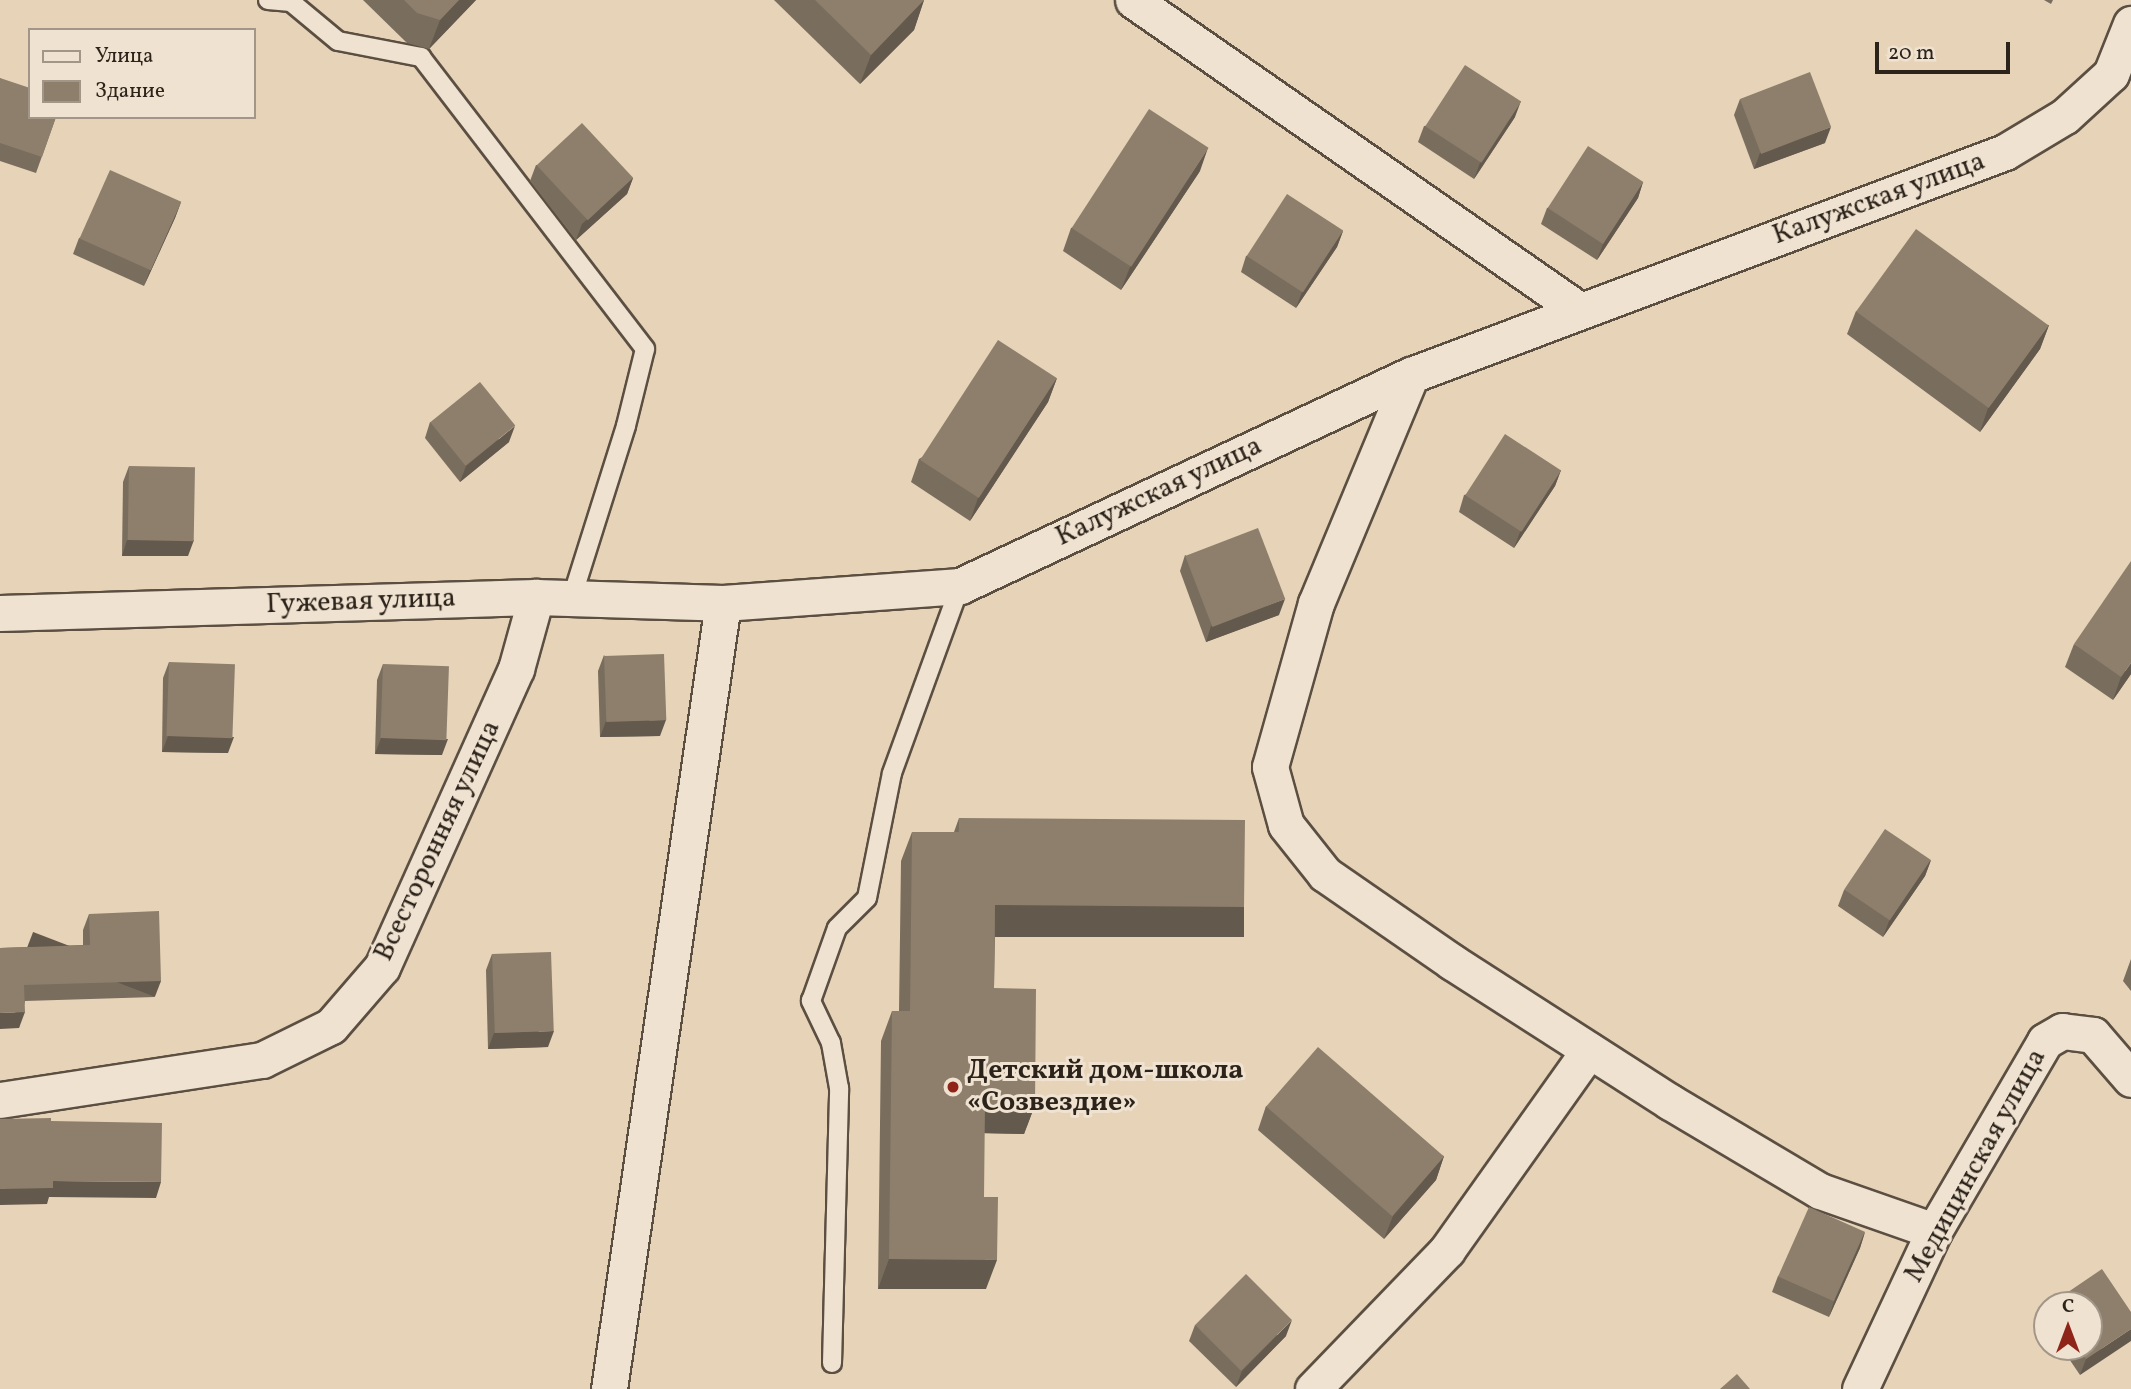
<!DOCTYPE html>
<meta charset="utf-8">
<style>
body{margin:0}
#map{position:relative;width:2131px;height:1389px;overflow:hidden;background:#e7d3b8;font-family:Vollkorn,serif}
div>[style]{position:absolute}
.roads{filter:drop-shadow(2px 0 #5b4f42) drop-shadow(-2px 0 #5b4f42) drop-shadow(0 2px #5b4f42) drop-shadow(0 -2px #5b4f42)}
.lane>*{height:18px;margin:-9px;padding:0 9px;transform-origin:9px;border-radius:9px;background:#efe2d1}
.street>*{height:35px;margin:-17.5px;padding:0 17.5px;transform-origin:17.5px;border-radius:17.5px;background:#efe2d1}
.wall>*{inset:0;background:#796d5d}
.shaded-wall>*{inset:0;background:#63594c;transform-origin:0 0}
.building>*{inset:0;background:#8d7f6c;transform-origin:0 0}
.dots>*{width:19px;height:19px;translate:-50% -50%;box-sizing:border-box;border:4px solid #efe2d1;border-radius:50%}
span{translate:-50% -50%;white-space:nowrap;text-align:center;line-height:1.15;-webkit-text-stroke:6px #efe2d1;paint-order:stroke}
.street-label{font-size:28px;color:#2c231a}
.poi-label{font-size:28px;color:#2c231a;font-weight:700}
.left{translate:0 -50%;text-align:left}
.legend{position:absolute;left:28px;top:28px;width:228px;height:91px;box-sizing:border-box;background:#efe2d1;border:2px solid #a19688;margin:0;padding:9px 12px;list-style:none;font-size:21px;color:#2c231a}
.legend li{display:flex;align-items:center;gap:14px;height:35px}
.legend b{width:35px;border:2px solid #a19688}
.north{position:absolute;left:2033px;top:1291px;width:70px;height:70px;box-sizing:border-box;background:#efe2d1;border:2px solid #a19688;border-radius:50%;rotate:0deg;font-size:19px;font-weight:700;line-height:28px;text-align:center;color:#2c231a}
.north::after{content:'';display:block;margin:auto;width:24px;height:32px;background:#8f2418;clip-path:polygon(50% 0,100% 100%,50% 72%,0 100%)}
.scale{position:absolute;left:1875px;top:42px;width:135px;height:32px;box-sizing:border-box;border:4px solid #2c231a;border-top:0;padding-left:9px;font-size:21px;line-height:24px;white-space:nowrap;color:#2c231a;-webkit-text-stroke:5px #efe2d1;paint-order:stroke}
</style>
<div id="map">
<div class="roads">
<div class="lane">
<i style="left:268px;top:0;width:23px;rotate:5deg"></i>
<i style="left:291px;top:2px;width:61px;rotate:39.7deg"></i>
<i style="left:338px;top:41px;width:85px;rotate:10.9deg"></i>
<i style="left:421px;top:57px;width:368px;rotate:52.5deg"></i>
<i style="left:645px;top:349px;width:79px;rotate:103.9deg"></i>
<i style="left:626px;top:426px;width:179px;rotate:107.5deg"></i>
<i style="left:832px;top:1363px;width:275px;rotate:-88.5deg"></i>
<i style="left:839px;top:1088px;width:46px;rotate:-100.1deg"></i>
<i style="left:831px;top:1043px;width:47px;rotate:-115.5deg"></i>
<i style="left:811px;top:1001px;width:77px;rotate:-70.4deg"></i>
<i style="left:837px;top:928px;width:42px;rotate:-45deg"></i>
<i style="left:867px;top:898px;width:127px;rotate:-78.7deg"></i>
<i style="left:892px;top:773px;width:199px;rotate:-70deg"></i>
</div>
<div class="street">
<i style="left:1133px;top:0;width:543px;rotate:34.8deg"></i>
<i style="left:1411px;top:375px;width:247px;rotate:112.6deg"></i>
<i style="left:1316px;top:603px;width:170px;rotate:105.7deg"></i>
<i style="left:1270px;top:767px;width:60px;rotate:74.6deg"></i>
<i style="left:1286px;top:825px;width:63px;rotate:51.5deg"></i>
<i style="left:1325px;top:874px;width:155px;rotate:34.7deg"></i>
<i style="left:1452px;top:962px;width:259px;rotate:32.7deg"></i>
<i style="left:1670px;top:1102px;width:174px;rotate:30.7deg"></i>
<i style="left:1820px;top:1191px;width:121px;rotate:19.3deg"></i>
<i style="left:0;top:613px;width:536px;rotate:-1.71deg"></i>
<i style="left:536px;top:597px;width:187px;rotate:1.8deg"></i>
<i style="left:723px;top:603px;width:238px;rotate:-4.1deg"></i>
<i style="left:960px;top:586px;width:498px;rotate:-25.1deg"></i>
<i style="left:1411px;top:375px;width:634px;rotate:-20.58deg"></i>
<i style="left:2005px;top:152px;width:70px;rotate:-31deg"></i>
<i style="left:2065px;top:116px;width:62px;rotate:-42.4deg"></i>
<i style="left:2111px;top:74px;width:54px;rotate:-68.2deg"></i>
<i style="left:0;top:1100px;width:265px;rotate:-8.7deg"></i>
<i style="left:262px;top:1060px;width:77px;rotate:-26.2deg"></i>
<i style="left:331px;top:1026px;width:78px;rotate:-49.2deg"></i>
<i style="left:382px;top:967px;width:327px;rotate:-65.8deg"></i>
<i style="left:516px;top:669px;width:75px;rotate:-74.5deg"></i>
<i style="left:609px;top:1389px;width:794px;rotate:-81.75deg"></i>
<i style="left:1313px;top:1389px;width:193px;rotate:-46deg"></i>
<i style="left:1447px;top:1250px;width:245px;rotate:-54.6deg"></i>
<i style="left:1860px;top:1389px;width:174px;rotate:-64.9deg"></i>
<i style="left:1934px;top:1231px;width:220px;rotate:-59.7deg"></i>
<i style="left:2045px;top:1041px;width:20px;rotate:-30deg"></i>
<i style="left:2062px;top:1031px;width:31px;rotate:7deg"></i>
<i style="left:2093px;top:1035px;width:58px;rotate:49.2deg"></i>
</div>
</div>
<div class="wall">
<i style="clip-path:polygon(363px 0,476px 0,429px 49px,407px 43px)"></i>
<i style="clip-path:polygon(774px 0,924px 0,914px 30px,860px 84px)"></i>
<i style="clip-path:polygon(2044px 0,2053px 0,2051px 4px)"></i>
<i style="clip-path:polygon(0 78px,56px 117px,36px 173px,0 161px)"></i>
<i style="clip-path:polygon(1740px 99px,1825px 143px,1754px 169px,1734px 115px)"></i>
<i style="clip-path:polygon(1515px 117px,1474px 179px,1418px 142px,1424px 126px)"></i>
<i style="clip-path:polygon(536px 165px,633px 178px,627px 194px,576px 240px,530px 181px)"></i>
<i style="clip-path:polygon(1200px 171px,1121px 290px,1063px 251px,1071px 228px)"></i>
<i style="clip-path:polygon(1643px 182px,1638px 198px,1597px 260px,1541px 224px,1547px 208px)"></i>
<i style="clip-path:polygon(181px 202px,175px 218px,144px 286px,73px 254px,79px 238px)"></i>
<i style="clip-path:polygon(1343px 231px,1337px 247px,1296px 308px,1241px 272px,1246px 256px)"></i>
<i style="clip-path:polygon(1856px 311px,2049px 325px,2040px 349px,1980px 432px,1847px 334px)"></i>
<i style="clip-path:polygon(1057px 378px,1048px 402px,970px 521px,911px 482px,919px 459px)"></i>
<i style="clip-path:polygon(430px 422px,509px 442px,460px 482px,425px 438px)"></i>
<i style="clip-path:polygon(129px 466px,188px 556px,122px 556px,123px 482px)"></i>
<i style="clip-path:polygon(1561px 470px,1555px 486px,1514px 548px,1459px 512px,1464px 495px)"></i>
<i style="clip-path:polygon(1185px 555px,1279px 615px,1206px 642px,1180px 571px)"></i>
<i style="clip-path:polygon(2074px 644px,2131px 674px,2113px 700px,2065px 667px)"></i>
<i style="clip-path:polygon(604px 655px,660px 736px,600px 737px,598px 671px)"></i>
<i style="clip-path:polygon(169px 662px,228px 753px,162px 752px,163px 678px)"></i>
<i style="clip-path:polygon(383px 664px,442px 755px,375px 754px,377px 680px)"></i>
<i style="clip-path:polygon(959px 818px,1244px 907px,1234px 937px,995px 935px,994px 988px,1035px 1105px,1024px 1134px,984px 1133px,984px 1197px,986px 1289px,878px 1289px,881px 1041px,892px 1011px,899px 1011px,901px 861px,912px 832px,954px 832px)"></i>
<i style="clip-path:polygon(1931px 860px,1925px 876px,1883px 937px,1838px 906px,1844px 890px)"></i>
<i style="clip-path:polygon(89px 914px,155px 997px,25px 1001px,19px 1028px,0 948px,83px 945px,83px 930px)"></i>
<i style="clip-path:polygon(492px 954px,548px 1047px,488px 1049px,486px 970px)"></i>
<i style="clip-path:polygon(2131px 959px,2131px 991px,2123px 981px)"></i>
<i style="clip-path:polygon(1266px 1106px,1444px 1156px,1436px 1180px,1384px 1239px,1258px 1130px)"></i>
<i style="clip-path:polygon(1865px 1232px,1860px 1248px,1829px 1317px,1772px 1292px,1778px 1276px)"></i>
<i style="clip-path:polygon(2047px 1310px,2047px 1327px,2043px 1321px)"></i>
<i style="clip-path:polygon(2131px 1312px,2080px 1375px,2061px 1347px,2089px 1347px)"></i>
<i style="clip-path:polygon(1195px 1325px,1286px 1336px,1236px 1387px,1189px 1341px)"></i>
</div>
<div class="shaded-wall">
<i style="clip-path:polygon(459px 0,476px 0,429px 49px,440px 20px)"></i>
<i style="clip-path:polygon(924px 0,914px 30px,860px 84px,871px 55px)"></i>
<i style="clip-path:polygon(1521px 101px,1515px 117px,1474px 179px,1480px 163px)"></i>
<i style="clip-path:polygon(1831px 127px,1825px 143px,1754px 169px,1760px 153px)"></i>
<i style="clip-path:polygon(1208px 148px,1200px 171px,1121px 290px,1130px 267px)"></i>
<i style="clip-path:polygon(633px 178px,627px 194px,576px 240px,582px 224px)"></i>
<i style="clip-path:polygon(1643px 182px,1638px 198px,1597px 260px,1603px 244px)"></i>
<i style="clip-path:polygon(181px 202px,175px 218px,144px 286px,150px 270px)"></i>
<i style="clip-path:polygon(1343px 231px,1337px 247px,1296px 308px,1302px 292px)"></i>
<i style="clip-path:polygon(2049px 325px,2040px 349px,1980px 432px,1988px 408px)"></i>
<i style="clip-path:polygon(1057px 378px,1048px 402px,970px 521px,978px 498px)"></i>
<i style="clip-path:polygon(515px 426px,509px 442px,460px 482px,466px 466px)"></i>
<i style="clip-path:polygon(1561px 470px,1555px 486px,1514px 548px,1520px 532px)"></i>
<i style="clip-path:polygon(127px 540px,194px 540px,188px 556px,122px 556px)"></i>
<i style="clip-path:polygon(1285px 599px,1279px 615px,1206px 642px,1211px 626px)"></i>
<i style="clip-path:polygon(2131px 663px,2131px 674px,2113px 700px,2121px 677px)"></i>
<i style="clip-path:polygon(666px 720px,660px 736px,600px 737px,606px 721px)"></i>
<i style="clip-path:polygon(168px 736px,234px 737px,228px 753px,162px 752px)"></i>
<i style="clip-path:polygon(381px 738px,448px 739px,442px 755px,375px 754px)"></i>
<i style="clip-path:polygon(1931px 860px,1925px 876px,1883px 937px,1889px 921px)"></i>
<i style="left:995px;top:905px;width:249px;height:32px"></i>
<i style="left:161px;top:981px;width:17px;height:137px;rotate:111deg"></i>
<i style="clip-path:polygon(25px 1012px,19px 1028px,0 1029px,0 1013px)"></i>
<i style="clip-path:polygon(554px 1031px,548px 1047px,488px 1049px,494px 1033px)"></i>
<i style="clip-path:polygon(985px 1104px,1035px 1105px,1024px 1134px,974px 1133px)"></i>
<i style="clip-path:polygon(1444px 1156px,1436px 1180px,1384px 1239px,1393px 1216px)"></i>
<i style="clip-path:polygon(53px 1181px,161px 1182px,156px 1198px,49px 1197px,47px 1204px,0 1205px,0 1189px)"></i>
<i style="clip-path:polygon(1865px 1232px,1860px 1248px,1829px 1317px,1834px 1301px)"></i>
<i style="clip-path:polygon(889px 1259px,997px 1260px,986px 1289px,878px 1289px)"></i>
<i style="clip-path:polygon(1292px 1320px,1286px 1336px,1236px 1387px,1242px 1371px)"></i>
<i style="clip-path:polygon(2131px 1329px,2131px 1341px,2080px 1375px,2086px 1359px)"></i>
</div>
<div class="building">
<i style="clip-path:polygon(404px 0,459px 0,440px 20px,417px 13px)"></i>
<i style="clip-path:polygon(815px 0,924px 0,871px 55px)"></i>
<i style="left:1465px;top:65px;width:67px;height:73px;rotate:33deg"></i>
<i style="left:1810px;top:72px;width:59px;height:75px;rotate:69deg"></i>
<i style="clip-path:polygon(0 78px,30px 88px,30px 117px,56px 117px,42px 157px,0 143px)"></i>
<i style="left:1149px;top:109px;width:71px;height:142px;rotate:33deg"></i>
<i style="left:582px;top:123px;width:75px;height:62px;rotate:47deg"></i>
<i style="left:1588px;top:146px;width:66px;height:74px;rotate:33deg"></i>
<i style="left:110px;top:170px;width:78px;height:75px;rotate:24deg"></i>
<i style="left:1287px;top:194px;width:67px;height:74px;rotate:33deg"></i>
<i style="left:1916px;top:229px;width:164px;height:102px;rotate:36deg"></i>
<i style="left:998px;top:340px;width:70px;height:143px;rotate:33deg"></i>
<i style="left:480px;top:382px;width:56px;height:64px;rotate:51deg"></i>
<i style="left:1505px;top:434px;width:67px;height:73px;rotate:33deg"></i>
<i style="left:129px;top:466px;width:66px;height:74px;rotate:1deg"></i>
<i style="left:1258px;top:528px;width:76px;height:78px;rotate:69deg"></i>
<i style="clip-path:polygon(2131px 561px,2131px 663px,2121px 677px,2074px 644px)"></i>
<i style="left:664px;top:654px;width:66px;height:60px;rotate:88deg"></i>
<i style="left:169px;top:662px;width:66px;height:74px;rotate:2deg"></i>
<i style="left:383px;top:664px;width:66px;height:74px;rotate:2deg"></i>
<i style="clip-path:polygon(959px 818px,1245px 820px,1244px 907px,995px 905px,994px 988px,1036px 989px,1035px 1105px,985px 1104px,984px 1197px,998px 1197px,997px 1260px,889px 1259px,892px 1011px,910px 1011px,912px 832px,959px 832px)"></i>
<i style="left:1885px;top:829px;width:55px;height:73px;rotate:34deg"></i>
<i style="clip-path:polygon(159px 911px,161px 981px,24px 985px,25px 1012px,0 1013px,0 948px,90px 945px,89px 914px)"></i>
<i style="left:551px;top:952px;width:79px;height:59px;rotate:88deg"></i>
<i style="left:1318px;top:1047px;width:167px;height:79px;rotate:41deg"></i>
<i style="clip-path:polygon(51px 1118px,51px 1121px,162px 1123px,161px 1182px,53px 1181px,53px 1188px,0 1189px,0 1119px)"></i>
<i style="left:1809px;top:1207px;width:61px;height:76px;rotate:24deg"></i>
<i style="clip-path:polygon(2102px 1269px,2131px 1312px,2131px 1329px,2086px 1359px,2077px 1347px,2089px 1347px,2089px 1305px,2049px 1305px)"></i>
<i style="left:1246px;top:1274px;width:65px;height:72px;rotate:45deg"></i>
<i style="clip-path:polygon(1737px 1374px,1750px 1389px,1720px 1389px)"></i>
</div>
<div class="dots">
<i style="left:953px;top:1087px;background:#8f2418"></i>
</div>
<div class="street-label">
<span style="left:1879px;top:199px;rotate:-20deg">Калужская улица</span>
<span style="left:1159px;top:492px;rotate:-25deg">Калужская улица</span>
<span style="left:361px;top:602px;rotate:-2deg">Гужевая улица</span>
<span style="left:438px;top:841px;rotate:-65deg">Всесторонняя улица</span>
<span style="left:1976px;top:1166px;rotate:-61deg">Медицинская улица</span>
</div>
<div class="poi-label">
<span class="left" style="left:967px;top:1087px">Детский дом-школа<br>«Созвездие»</span>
</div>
<ul class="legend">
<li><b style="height:9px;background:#efe2d1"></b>Улица</li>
<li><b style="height:19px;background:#8d7f6c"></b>Здание</li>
</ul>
<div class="north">С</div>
<div class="scale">20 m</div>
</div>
